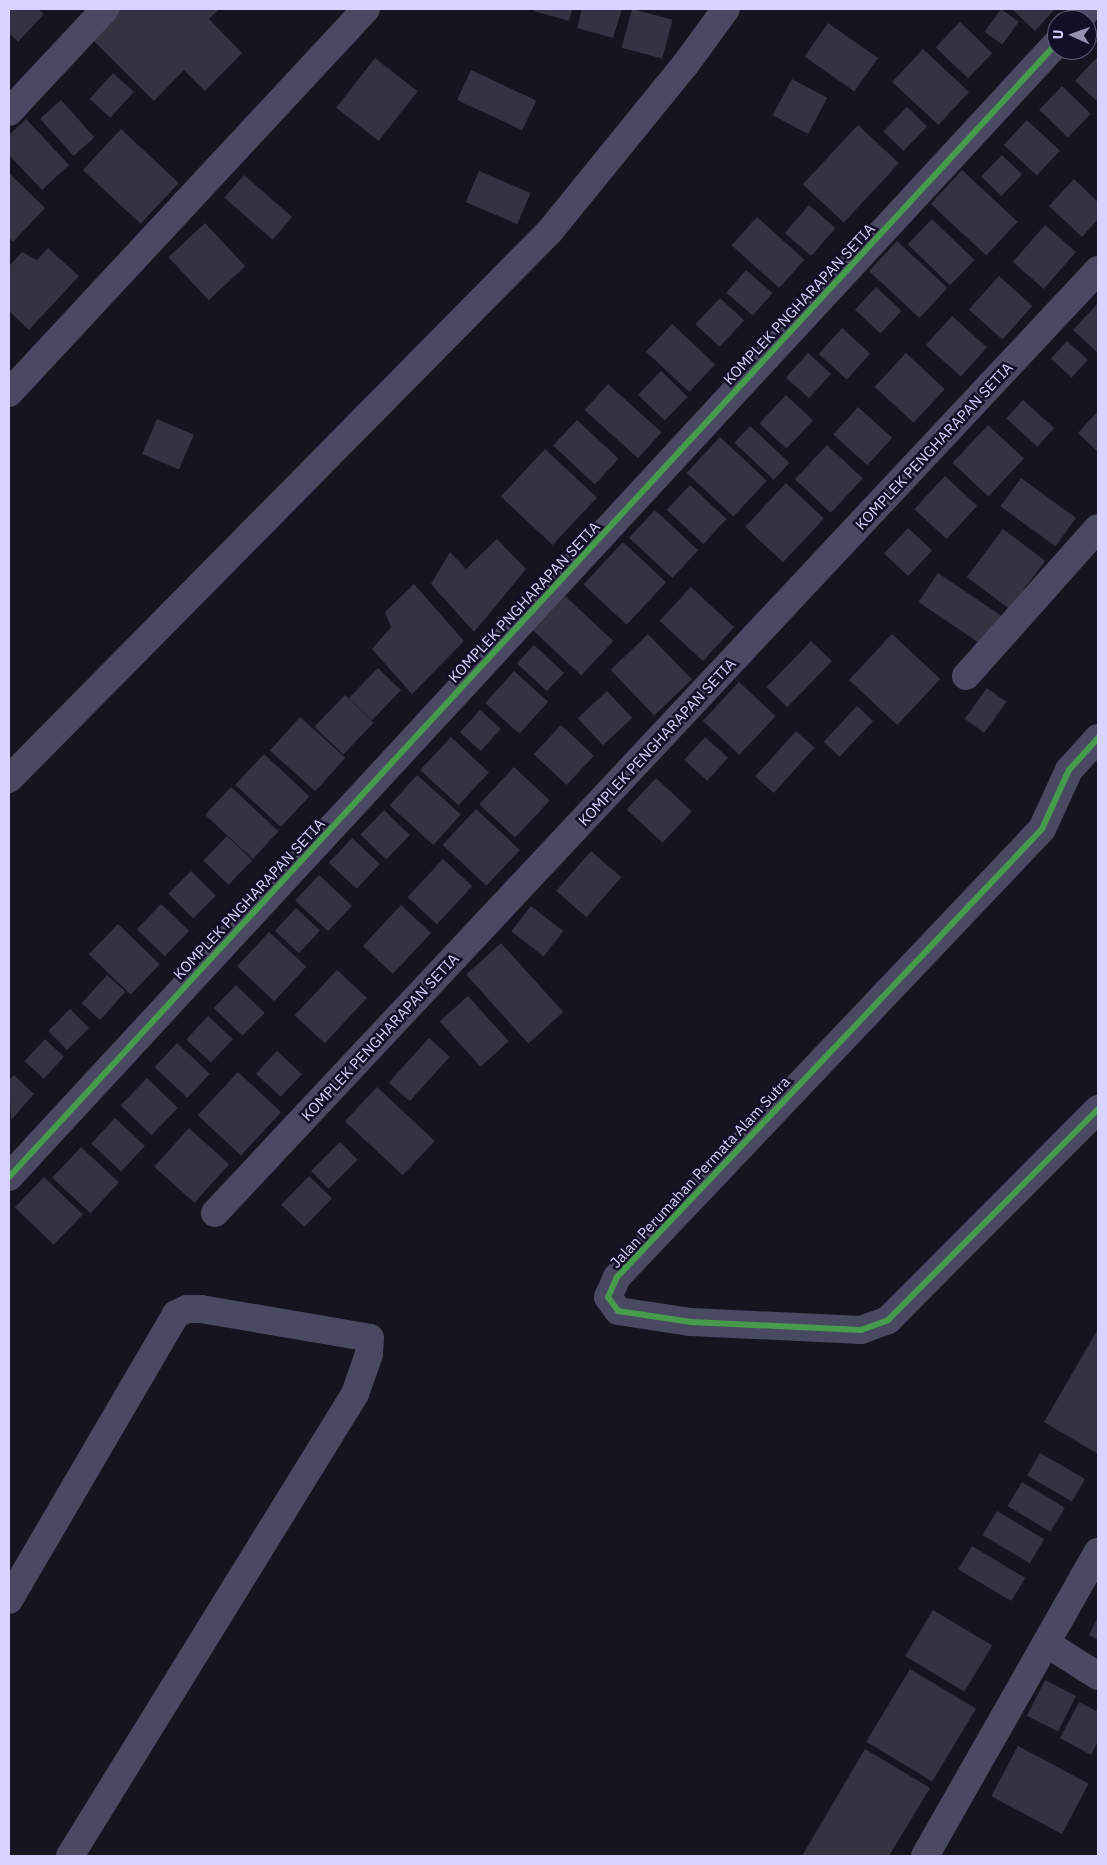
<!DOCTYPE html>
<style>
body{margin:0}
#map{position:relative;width:1107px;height:1865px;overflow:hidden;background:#161421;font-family:"IBM Plex Sans",sans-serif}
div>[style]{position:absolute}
.building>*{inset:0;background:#343243;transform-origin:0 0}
.minor>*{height:28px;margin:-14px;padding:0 14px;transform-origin:14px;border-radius:14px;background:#4a4962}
.cycleway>*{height:6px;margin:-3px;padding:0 3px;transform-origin:3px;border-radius:3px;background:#469c4c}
span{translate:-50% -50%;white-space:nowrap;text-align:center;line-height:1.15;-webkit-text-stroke:5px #130f26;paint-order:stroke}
.street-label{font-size:15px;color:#d9d4ff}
.frame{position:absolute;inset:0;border:10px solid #d9d4ff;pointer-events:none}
.north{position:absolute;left:1047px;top:10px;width:50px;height:50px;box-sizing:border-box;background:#130f26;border:1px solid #625e7d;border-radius:50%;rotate:272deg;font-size:14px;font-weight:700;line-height:20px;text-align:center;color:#d9d4ff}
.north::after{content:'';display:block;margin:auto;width:18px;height:22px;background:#9591b1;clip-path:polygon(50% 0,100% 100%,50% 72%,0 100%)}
</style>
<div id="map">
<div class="building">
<i style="clip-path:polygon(9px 9px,38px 9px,44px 14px,18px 42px,9px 33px)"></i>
<i style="clip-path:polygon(120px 9px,219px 9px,209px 19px,242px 53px,205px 91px,184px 70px,154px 101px,91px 38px)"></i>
<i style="clip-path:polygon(535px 9px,572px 9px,569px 21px,534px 11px)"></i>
<i style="clip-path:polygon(582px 9px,622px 9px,613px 38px,577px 28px)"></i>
<i style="left:632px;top:9px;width:42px;height:40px;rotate:15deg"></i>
<i style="left:1001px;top:9px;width:22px;height:28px;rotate:36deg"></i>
<i style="clip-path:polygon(1012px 9px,1055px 9px,1035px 31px)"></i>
<i style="left:960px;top:22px;width:45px;height:35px;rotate:44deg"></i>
<i style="left:828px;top:23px;width:61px;height:41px;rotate:35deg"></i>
<i style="left:923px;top:49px;width:63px;height:45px;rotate:43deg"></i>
<i style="clip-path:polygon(1098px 56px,1098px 102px,1075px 81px)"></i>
<i style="left:375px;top:58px;width:54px;height:63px;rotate:38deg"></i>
<i style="left:471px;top:70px;width:72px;height:33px;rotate:25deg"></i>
<i style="left:113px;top:73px;width:28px;height:35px;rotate:42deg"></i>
<i style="left:792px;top:79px;width:40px;height:41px;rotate:28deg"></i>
<i style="left:1062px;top:86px;width:40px;height:33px;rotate:44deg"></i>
<i style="left:61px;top:100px;width:50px;height:28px;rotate:48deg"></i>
<i style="left:907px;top:107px;width:28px;height:34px;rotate:44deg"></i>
<i style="clip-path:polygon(26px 119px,69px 165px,42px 190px,9px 155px,9px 135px)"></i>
<i style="left:1027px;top:120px;width:45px;height:34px;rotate:43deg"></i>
<i style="left:858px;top:125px;width:56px;height:81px;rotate:43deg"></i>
<i style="left:121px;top:129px;width:79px;height:56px;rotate:43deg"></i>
<i style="left:1002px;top:155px;width:28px;height:30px;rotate:44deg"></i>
<i style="left:962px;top:170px;width:76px;height:46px;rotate:43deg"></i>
<i style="left:479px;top:171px;width:56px;height:34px;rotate:23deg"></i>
<i style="clip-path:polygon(9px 173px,45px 208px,13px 242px,9px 238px)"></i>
<i style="left:244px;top:175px;width:64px;height:30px;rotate:41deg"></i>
<i style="clip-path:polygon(1074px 179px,1098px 202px,1098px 219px,1082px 237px,1049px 206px)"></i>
<i style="left:809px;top:205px;width:35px;height:37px;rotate:41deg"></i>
<i style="left:757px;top:217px;width:64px;height:38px;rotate:42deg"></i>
<i style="left:932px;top:219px;width:59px;height:35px;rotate:44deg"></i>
<i style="left:205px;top:223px;width:59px;height:50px;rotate:47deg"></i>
<i style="left:1045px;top:225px;width:41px;height:49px;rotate:41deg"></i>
<i style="left:897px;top:241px;width:69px;height:41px;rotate:43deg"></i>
<i style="clip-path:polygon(48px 248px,79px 276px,29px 330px,9px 311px,9px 266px,22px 252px,37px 260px)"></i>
<i style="left:746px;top:270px;width:35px;height:30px;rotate:41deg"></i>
<i style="left:999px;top:276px;width:45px;height:45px;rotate:42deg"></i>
<i style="left:876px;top:287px;width:35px;height:31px;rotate:43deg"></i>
<i style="left:720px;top:298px;width:33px;height:36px;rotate:43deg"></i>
<i style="clip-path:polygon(1098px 303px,1098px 353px,1073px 330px)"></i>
<i style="left:952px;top:316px;width:47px;height:39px;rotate:42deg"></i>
<i style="left:672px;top:324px;width:59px;height:38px;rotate:43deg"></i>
<i style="left:842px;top:328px;width:38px;height:35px;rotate:42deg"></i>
<i style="left:1067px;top:341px;width:28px;height:24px;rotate:42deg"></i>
<i style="left:808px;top:353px;width:31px;height:33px;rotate:42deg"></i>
<i style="left:906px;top:353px;width:53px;height:46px;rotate:43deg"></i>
<i style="left:661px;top:371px;width:37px;height:33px;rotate:44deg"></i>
<i style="left:608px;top:384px;width:72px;height:35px;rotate:42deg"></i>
<i style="left:786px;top:395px;width:37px;height:39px;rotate:43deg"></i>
<i style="left:1023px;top:400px;width:42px;height:25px;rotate:42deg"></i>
<i style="left:858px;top:407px;width:46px;height:37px;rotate:42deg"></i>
<i style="clip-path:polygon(1098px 411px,1098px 452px,1078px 433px)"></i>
<i style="left:157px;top:419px;width:40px;height:38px;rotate:23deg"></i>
<i style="left:577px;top:420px;width:57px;height:35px;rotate:43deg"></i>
<i style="left:988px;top:425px;width:49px;height:52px;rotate:43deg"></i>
<i style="left:750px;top:426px;width:54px;height:23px;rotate:43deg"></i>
<i style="left:720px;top:437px;width:64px;height:49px;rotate:43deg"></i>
<i style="left:827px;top:445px;width:49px;height:47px;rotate:43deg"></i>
<i style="left:545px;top:449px;width:71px;height:65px;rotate:43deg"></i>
<i style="left:945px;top:476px;width:44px;height:45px;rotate:43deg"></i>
<i style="left:1021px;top:478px;width:68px;height:35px;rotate:36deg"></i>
<i style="left:786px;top:483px;width:52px;height:60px;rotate:43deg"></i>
<i style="left:690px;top:485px;width:50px;height:34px;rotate:43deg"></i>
<i style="left:655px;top:510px;width:59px;height:38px;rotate:43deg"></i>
<i style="left:908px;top:528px;width:33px;height:35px;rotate:43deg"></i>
<i style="left:1003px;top:529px;width:53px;height:60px;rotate:37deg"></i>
<i style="clip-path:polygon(497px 539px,526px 569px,474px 632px,431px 584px,450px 552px,466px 569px)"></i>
<i style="left:623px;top:542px;width:59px;height:58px;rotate:43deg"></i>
<i style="left:938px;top:573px;width:80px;height:35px;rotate:34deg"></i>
<i style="clip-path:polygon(414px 584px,464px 641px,412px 694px,372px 649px,391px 627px,385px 612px)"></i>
<i style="left:691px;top:587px;width:59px;height:46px;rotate:43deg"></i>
<i style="left:565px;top:596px;width:66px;height:47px;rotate:43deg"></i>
<i style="left:648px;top:634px;width:63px;height:52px;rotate:46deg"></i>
<i style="left:892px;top:634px;width:66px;height:63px;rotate:43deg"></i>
<i style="left:811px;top:641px;width:29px;height:64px;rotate:44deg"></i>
<i style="left:534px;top:645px;width:41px;height:25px;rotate:43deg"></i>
<i style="left:378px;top:668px;width:32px;height:42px;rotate:44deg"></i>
<i style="left:514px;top:671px;width:46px;height:43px;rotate:42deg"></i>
<i style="left:739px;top:682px;width:50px;height:53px;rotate:43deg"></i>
<i style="left:987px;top:688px;width:24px;height:38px;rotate:36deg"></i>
<i style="left:607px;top:691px;width:37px;height:40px;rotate:47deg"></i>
<i style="left:345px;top:695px;width:40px;height:44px;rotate:44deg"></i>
<i style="left:857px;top:706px;width:22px;height:49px;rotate:43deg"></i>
<i style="left:480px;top:710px;width:28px;height:30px;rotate:42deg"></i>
<i style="left:300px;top:717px;width:61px;height:45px;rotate:42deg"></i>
<i style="left:561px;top:725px;width:45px;height:40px;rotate:43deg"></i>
<i style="left:796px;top:731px;width:25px;height:61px;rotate:42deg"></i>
<i style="left:451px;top:737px;width:52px;height:45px;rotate:43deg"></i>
<i style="left:705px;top:737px;width:31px;height:31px;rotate:42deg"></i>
<i style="left:264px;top:754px;width:62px;height:42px;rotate:43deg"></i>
<i style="left:514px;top:767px;width:49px;height:51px;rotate:43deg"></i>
<i style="left:417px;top:775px;width:59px;height:41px;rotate:42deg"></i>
<i style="left:656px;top:778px;width:49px;height:43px;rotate:43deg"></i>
<i style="left:231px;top:787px;width:65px;height:38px;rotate:43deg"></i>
<i style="left:476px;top:809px;width:60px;height:49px;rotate:43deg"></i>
<i style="left:384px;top:810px;width:36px;height:34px;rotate:44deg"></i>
<i style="left:227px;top:836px;width:35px;height:34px;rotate:44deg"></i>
<i style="left:352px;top:838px;width:38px;height:34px;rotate:43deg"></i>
<i style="left:591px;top:851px;width:40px;height:53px;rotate:41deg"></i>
<i style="left:443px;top:859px;width:40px;height:52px;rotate:43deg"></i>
<i style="left:191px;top:871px;width:35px;height:32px;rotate:45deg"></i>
<i style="left:319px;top:875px;width:45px;height:35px;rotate:43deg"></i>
<i style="left:161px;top:904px;width:39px;height:35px;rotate:44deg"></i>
<i style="left:401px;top:905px;width:41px;height:56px;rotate:43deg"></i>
<i style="left:531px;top:906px;width:41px;height:32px;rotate:38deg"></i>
<i style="left:296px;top:908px;width:33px;height:31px;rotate:43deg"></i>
<i style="left:118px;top:924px;width:58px;height:42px;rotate:44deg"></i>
<i style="left:269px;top:932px;width:51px;height:47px;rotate:43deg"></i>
<i style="left:501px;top:943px;width:93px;height:47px;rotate:48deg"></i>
<i style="left:337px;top:970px;width:41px;height:62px;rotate:43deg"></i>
<i style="left:107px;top:975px;width:25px;height:38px;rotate:42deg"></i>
<i style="left:236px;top:985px;width:40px;height:32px;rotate:44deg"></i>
<i style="left:468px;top:996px;width:61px;height:38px;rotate:48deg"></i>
<i style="left:70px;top:1009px;width:27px;height:31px;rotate:45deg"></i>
<i style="left:208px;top:1016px;width:34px;height:32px;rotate:43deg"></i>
<i style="left:429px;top:1038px;width:28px;height:60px;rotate:42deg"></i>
<i style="left:45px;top:1039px;width:26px;height:30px;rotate:43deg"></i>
<i style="left:177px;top:1043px;width:45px;height:33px;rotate:43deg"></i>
<i style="left:277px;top:1051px;width:34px;height:31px;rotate:43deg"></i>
<i style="left:238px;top:1072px;width:59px;height:59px;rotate:43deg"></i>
<i style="clip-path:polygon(14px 1075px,34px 1094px,11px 1120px,9px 1080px)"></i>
<i style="left:147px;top:1078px;width:43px;height:38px;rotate:44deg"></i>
<i style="left:377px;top:1087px;width:79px;height:47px;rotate:43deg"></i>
<i style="left:115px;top:1118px;width:41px;height:35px;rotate:43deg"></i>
<i style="left:189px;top:1128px;width:54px;height:52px;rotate:42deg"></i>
<i style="left:340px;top:1142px;width:25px;height:41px;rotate:45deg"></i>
<i style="left:81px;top:1147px;width:52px;height:42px;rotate:43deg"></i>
<i style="left:309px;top:1176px;width:32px;height:40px;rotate:44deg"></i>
<i style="left:44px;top:1177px;width:54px;height:42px;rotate:44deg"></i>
<i style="clip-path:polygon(1098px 1329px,1098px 1454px,1044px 1422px)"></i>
<i style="left:1040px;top:1453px;width:52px;height:26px;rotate:30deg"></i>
<i style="left:1022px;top:1482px;width:50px;height:28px;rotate:31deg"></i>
<i style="left:997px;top:1511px;width:55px;height:28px;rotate:31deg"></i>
<i style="left:972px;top:1546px;width:62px;height:27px;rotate:31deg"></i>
<i style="left:933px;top:1610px;width:69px;height:54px;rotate:31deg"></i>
<i style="clip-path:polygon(1098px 1617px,1098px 1640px,1089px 1635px)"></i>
<i style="left:910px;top:1669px;width:77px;height:85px;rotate:31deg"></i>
<i style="left:1045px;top:1680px;width:35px;height:40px;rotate:27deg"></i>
<i style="clip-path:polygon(1079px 1702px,1098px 1712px,1098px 1741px,1091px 1755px,1060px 1738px)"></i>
<i style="left:1018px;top:1746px;width:80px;height:57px;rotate:28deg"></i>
<i style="clip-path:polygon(865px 1749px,930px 1788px,889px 1856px,802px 1856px)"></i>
</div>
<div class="minor">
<i style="left:1078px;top:20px;width:15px;rotate:-48deg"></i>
<i style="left:9px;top:112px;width:141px;rotate:-47deg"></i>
<i style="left:9px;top:393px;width:524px;rotate:-47.09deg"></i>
<i style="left:966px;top:676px;width:198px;rotate:-48.3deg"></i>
<i style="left:1098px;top:738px;width:43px;rotate:132.2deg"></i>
<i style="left:1069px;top:770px;width:65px;rotate:114.6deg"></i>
<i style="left:1042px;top:829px;width:618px;rotate:133.49deg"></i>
<i style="left:617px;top:1277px;width:22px;rotate:114deg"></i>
<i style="left:608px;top:1297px;width:17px;rotate:54deg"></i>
<i style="left:618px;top:1311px;width:74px;rotate:8.6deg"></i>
<i style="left:691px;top:1322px;width:170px;rotate:2.7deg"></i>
<i style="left:861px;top:1330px;width:29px;rotate:-20deg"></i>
<i style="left:888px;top:1320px;width:298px;rotate:-45.1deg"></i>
<i style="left:9px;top:779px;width:770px;rotate:-45.37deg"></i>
<i style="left:550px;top:231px;width:214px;rotate:-50.9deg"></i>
<i style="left:685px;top:65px;width:69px;rotate:-53.8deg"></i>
<i style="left:9px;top:1177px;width:1544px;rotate:-47.26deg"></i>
<i style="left:215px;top:1213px;width:1292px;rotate:-46.88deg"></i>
<i style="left:9px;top:1600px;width:331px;rotate:-59.7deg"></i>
<i style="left:176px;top:1314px;width:12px;rotate:-24deg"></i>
<i style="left:187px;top:1309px;width:14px"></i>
<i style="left:201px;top:1309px;width:171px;rotate:9.7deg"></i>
<i style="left:370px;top:1338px;width:16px;rotate:94deg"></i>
<i style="left:369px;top:1354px;width:42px;rotate:109.3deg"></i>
<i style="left:355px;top:1394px;width:543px;rotate:121.67deg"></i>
<i style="left:1046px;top:1643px;width:62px;rotate:32.4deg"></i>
<i style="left:925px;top:1856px;width:350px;rotate:-60.4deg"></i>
</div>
<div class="cycleway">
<i style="left:1098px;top:738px;width:43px;rotate:132.2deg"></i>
<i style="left:1069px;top:770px;width:65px;rotate:114.6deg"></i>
<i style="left:1042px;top:829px;width:618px;rotate:133.49deg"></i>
<i style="left:617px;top:1277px;width:22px;rotate:114deg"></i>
<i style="left:608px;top:1297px;width:17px;rotate:54deg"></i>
<i style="left:618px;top:1311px;width:74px;rotate:8.6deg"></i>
<i style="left:691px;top:1322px;width:170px;rotate:2.7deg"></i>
<i style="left:861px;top:1330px;width:29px;rotate:-20deg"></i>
<i style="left:888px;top:1320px;width:298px;rotate:-45.1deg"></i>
<i style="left:9px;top:1177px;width:1544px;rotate:-47.26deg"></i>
</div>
<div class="street-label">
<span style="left:799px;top:304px;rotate:-47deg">KOMPLEK PNGHARAPAN SETIA</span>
<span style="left:934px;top:446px;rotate:-47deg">KOMPLEK PENGHARAPAN SETIA</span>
<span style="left:524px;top:602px;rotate:-47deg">KOMPLEK PNGHARAPAN SETIA</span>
<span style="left:657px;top:742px;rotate:-47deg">KOMPLEK PENGHARAPAN SETIA</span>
<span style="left:249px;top:899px;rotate:-47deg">KOMPLEK PNGHARAPAN SETIA</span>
<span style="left:380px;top:1037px;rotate:-47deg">KOMPLEK PENGHARAPAN SETIA</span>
<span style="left:700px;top:1172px;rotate:-47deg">Jalan Perumahan Permata Alam Sutra</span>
</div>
<div class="frame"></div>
<div class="north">U</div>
</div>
